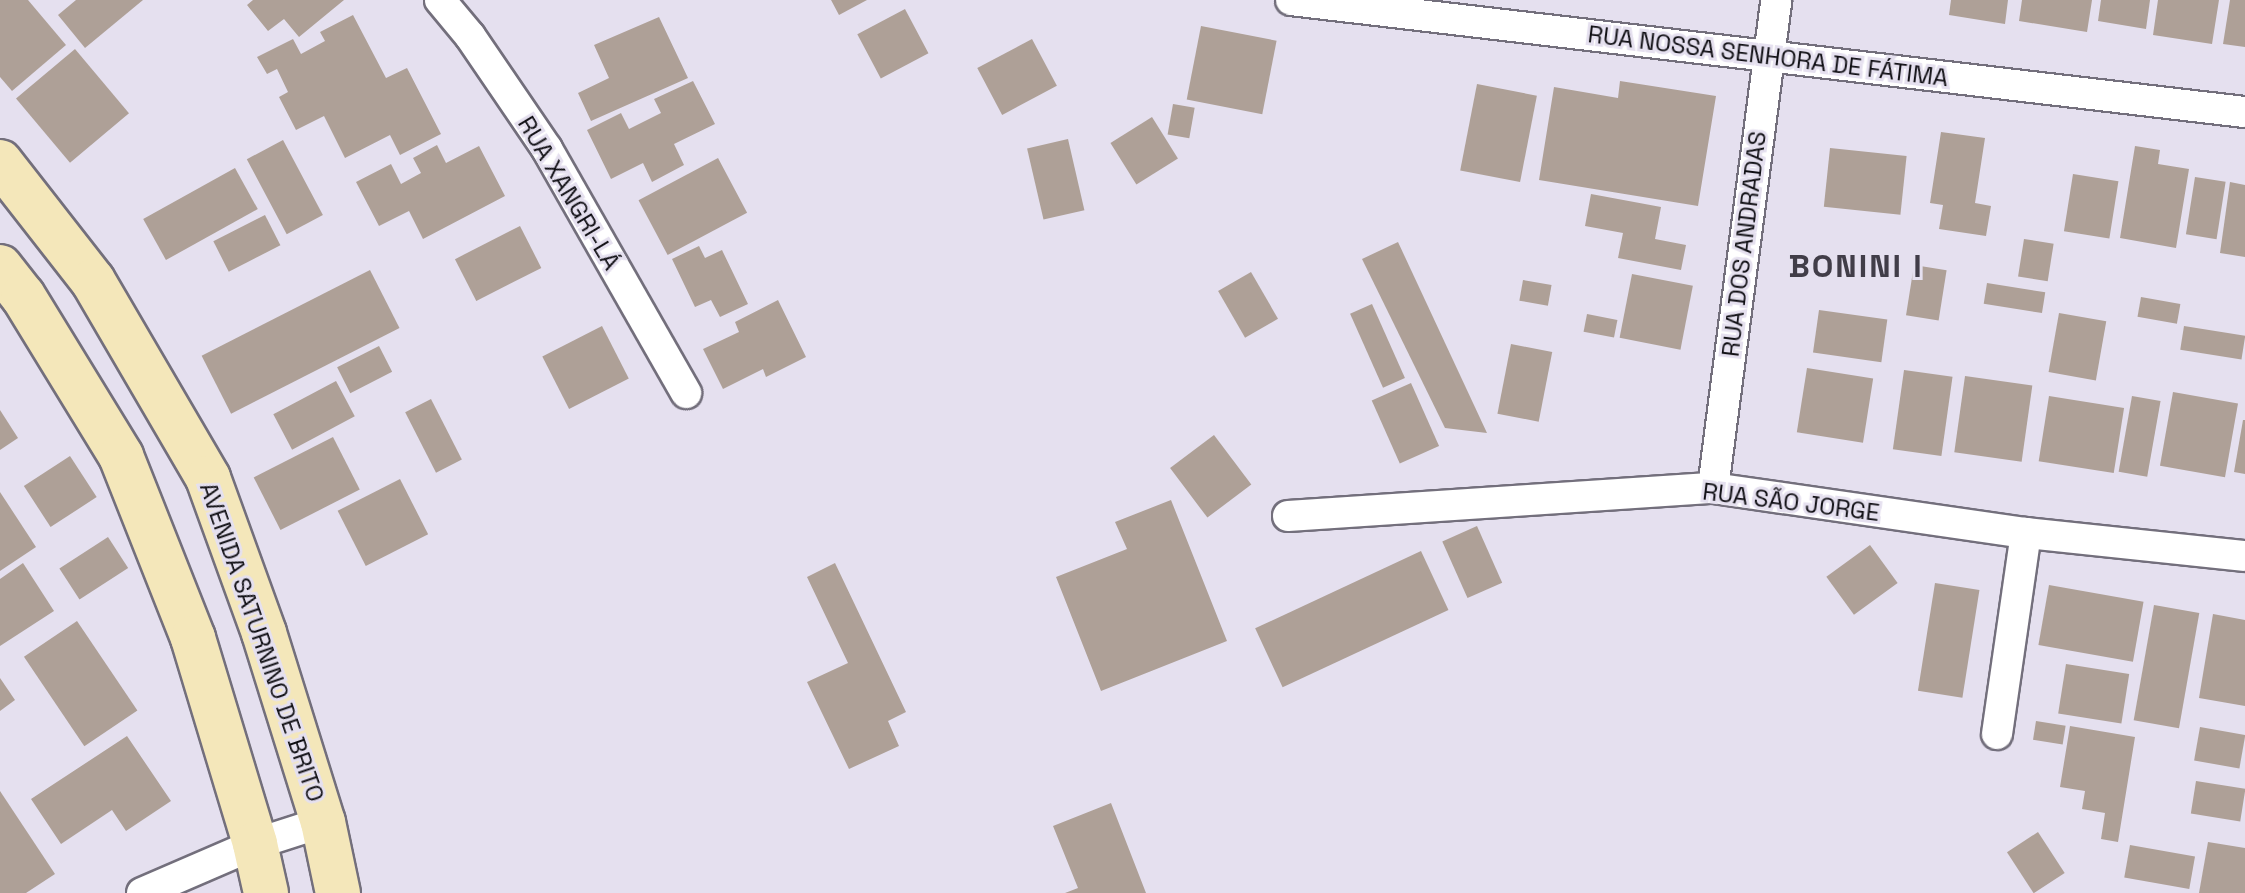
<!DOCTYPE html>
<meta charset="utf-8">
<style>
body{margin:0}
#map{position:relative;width:2245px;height:893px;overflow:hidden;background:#e5e0ef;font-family:"Space Grotesk",sans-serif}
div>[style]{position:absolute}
.building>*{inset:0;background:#aea097;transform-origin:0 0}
.roads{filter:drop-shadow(2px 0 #736f7c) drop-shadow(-2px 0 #736f7c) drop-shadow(0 2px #736f7c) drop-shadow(0 -2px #736f7c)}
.minor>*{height:30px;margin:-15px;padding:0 15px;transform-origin:15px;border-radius:15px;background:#fff}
.secondary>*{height:44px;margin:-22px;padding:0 22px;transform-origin:22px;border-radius:22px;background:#f4e7ba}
span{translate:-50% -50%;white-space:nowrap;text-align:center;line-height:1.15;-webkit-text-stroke:6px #e5e0ef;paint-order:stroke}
.street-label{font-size:24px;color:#0e0d12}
.district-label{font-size:32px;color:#413d48;font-weight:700;letter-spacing:2px}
</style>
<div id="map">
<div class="building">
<i style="clip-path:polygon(0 0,28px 0,66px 45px,12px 91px,0 77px)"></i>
<i style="clip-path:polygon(76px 0,143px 0,85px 48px,58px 15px)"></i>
<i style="clip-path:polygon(253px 0,344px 0,299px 37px,284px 19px,268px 31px,247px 5px)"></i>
<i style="clip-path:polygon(831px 0,867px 0,839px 15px)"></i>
<i style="clip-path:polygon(1951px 0,2008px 0,2005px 24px,1949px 15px)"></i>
<i style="clip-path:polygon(2022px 0,2092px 0,2087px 32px,2019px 21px)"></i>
<i style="clip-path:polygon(2101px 0,2150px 0,2146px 29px,2098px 21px)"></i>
<i style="clip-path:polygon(2158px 0,2219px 0,2212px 44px,2153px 35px)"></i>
<i style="clip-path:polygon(2230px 0,2245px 0,2245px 47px,2223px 44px)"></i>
<i style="left:905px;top:9px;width:50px;height:54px;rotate:62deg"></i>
<i style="clip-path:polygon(353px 15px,386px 78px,407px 68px,441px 134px,400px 155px,390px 135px,345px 158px,324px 116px,296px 130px,279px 97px,288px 92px,277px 69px,267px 74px,257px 57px,293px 39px,301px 54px,325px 41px,320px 32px)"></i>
<i style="clip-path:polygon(659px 17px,688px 78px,591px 121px,578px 93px,609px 78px,594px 45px)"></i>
<i style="left:1201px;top:26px;width:77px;height:75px;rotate:11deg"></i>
<i style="left:1032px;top:39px;width:53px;height:62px;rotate:62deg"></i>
<i style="left:75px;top:49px;width:84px;height:77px;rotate:50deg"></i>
<i style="clip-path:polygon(693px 81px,715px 124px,674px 144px,684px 165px,652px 182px,643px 163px,611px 179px,587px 130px,621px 113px,629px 129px,661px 113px,654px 99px)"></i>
<i style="clip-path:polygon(1620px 81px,1716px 96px,1698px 206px,1539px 180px,1554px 87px,1618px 98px)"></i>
<i style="left:1477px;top:84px;width:61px;height:88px;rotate:11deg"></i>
<i style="left:1173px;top:104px;width:22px;height:31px;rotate:10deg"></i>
<i style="left:1152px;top:117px;width:49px;height:49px;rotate:58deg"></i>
<i style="clip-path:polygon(1941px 132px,1985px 138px,1975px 203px,1991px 206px,1986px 236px,1939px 229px,1943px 205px,1930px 203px)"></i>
<i style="left:1068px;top:139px;width:73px;height:42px;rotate:77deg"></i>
<i style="left:283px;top:140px;width:85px;height:41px;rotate:62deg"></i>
<i style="clip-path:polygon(437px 145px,446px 163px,479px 146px,505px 196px,423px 239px,409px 211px,379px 226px,356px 182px,391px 164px,401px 184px,421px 173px,413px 158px)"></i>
<i style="clip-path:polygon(2135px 146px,2160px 150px,2158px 164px,2189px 169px,2176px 248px,2120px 238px)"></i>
<i style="left:1830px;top:148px;width:77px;height:59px;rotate:6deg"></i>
<i style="left:718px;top:158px;width:62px;height:90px;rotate:62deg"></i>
<i style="left:235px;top:168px;width:47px;height:105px;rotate:61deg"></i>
<i style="left:2073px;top:174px;width:46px;height:58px;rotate:9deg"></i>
<i style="left:2195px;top:177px;width:31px;height:58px;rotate:9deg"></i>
<i style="clip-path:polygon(2230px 182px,2245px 185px,2245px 257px,2220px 253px)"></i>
<i style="clip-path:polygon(1591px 194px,1661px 207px,1655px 239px,1686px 245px,1681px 270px,1618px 258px,1623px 233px,1585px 226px)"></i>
<i style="left:265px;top:215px;width:34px;height:58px;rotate:63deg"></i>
<i style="left:520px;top:226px;width:47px;height:73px;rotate:63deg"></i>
<i style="left:2024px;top:239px;width:30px;height:38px;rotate:9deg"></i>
<i style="clip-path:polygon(1398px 242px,1487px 433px,1445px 428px,1362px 259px)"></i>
<i style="clip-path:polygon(699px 246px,705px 258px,722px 250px,748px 304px,720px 317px,711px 300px,695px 307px,672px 259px)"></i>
<i style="left:1914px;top:265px;width:33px;height:51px;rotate:9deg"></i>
<i style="left:370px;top:270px;width:65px;height:189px;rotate:63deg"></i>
<i style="left:1251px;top:272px;width:54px;height:38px;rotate:60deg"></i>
<i style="left:1632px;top:274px;width:62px;height:65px;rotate:11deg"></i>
<i style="left:1523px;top:280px;width:29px;height:21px;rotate:10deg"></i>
<i style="left:1987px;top:283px;width:59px;height:21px;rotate:9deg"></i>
<i style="left:2141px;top:297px;width:40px;height:20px;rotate:10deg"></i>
<i style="clip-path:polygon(778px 300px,806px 357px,766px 377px,763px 369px,723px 389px,703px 349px,739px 332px,735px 322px)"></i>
<i style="left:1372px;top:304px;width:81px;height:24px;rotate:66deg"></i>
<i style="left:1819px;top:310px;width:69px;height:43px;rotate:8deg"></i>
<i style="left:2059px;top:313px;width:48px;height:60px;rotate:10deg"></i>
<i style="left:1587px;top:314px;width:31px;height:18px;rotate:11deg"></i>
<i style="left:602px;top:326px;width:59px;height:67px;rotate:63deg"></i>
<i style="left:2184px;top:326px;width:62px;height:24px;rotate:9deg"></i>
<i style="left:1511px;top:344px;width:42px;height:71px;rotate:11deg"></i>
<i style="left:379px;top:346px;width:29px;height:47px;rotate:63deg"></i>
<i style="left:1807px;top:368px;width:67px;height:65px;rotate:9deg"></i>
<i style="left:1904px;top:370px;width:49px;height:80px;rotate:8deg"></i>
<i style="left:1965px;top:376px;width:68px;height:77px;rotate:8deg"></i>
<i style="left:336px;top:381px;width:40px;height:71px;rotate:62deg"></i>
<i style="left:1411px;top:383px;width:69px;height:43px;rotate:66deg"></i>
<i style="left:2173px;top:392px;width:66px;height:75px;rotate:10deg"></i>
<i style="left:2049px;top:396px;width:76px;height:66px;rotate:9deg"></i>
<i style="left:2132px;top:396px;width:29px;height:77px;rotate:10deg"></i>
<i style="left:431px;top:399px;width:68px;height:29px;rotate:63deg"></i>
<i style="clip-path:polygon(0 410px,18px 438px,0 450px)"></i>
<i style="clip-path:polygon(2243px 420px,2245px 420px,2245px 474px,2234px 472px)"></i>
<i style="left:1214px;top:435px;width:62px;height:55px;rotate:53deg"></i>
<i style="left:333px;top:437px;width:59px;height:89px;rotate:63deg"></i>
<i style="left:70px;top:456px;width:49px;height:55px;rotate:57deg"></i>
<i style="left:400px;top:479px;width:62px;height:70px;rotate:63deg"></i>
<i style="clip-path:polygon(0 492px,36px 547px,0 571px)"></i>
<i style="clip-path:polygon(1171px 500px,1227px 641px,1101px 691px,1056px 577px,1127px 549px,1115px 522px)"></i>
<i style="left:1477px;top:526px;width:62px;height:38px;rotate:66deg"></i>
<i style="left:108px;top:537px;width:37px;height:58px;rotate:57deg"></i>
<i style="left:1870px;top:545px;width:47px;height:54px;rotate:54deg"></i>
<i style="left:1421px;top:551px;width:65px;height:183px;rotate:65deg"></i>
<i style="clip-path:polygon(23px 563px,54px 611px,0 646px,0 579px)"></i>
<i style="clip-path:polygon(835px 563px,906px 712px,888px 721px,899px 746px,849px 769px,807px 682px,848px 663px,807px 577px)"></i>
<i style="left:1935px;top:583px;width:45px;height:109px;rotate:9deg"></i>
<i style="left:2049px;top:585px;width:96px;height:61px;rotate:10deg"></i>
<i style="left:2154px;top:605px;width:46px;height:117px;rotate:10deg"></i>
<i style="clip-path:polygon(2213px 614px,2245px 620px,2245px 706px,2199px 698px)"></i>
<i style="left:77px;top:621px;width:108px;height:64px;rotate:56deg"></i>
<i style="left:2066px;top:664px;width:64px;height:50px;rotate:9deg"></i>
<i style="clip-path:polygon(0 678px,15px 700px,0 711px)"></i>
<i style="left:2036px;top:721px;width:30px;height:19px;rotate:9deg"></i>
<i style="clip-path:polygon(2070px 726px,2135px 737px,2118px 842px,2101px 839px,2105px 813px,2082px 809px,2085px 791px,2060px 787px)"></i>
<i style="left:2200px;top:727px;width:46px;height:34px;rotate:10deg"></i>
<i style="clip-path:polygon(127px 736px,171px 801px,126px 831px,112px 810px,61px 844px,31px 799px)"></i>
<i style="left:2196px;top:781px;width:50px;height:33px;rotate:9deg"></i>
<i style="clip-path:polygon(0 791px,55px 874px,26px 893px,0 893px)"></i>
<i style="clip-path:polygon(1111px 803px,1146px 893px,1065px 893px,1078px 888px,1053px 826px)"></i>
<i style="left:2038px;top:832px;width:49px;height:37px;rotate:57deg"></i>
<i style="clip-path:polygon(2208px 842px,2245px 848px,2245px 893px,2199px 893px)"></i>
<i style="left:2130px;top:845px;width:66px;height:33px;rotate:10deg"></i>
</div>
<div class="roads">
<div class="minor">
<i style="left:440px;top:0;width:47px;rotate:50.2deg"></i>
<i style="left:470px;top:36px;width:137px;rotate:55.7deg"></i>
<i style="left:547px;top:149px;width:281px;rotate:60.3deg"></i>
<i style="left:1291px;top:0;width:961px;rotate:6.7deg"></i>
<i style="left:1713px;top:488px;width:492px;rotate:-82.6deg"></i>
<i style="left:1288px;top:516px;width:426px;rotate:-3.8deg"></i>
<i style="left:1713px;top:488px;width:316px;rotate:8.2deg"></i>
<i style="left:2026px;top:533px;width:220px;rotate:6deg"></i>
<i style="left:1997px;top:734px;width:203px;rotate:-81.8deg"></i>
<i style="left:142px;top:893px;width:123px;rotate:-23.4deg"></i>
<i style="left:255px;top:844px;width:71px;rotate:-17.9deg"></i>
</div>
<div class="secondary">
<i style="left:0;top:162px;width:151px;rotate:52deg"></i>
<i style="left:93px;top:281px;width:228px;rotate:59.7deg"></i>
<i style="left:208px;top:478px;width:165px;rotate:70.1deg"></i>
<i style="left:264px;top:633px;width:198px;rotate:72.7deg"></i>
<i style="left:323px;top:822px;width:73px;rotate:78.1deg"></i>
<i style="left:0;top:267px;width:37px;rotate:52deg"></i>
<i style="left:23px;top:296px;width:188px;rotate:58.5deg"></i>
<i style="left:121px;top:456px;width:196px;rotate:68.4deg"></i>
<i style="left:193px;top:638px;width:215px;rotate:73.2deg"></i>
<i style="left:255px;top:844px;width:50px;rotate:77.3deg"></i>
</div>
</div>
<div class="street-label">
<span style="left:1768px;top:56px;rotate:7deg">RUA NOSSA SENHORA DE FÁTIMA</span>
<span style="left:569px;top:193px;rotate:59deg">RUA XANGRI-LÁ</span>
<span style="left:1744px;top:244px;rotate:-83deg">RUA DOS ANDRADAS</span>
<span style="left:1791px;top:502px;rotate:7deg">RUA SÃO JORGE</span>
<span style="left:262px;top:642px;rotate:71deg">AVENIDA SATURNINO DE BRITO</span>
</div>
<div class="district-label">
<span style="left:1856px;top:266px">BONINI I</span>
</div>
</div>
